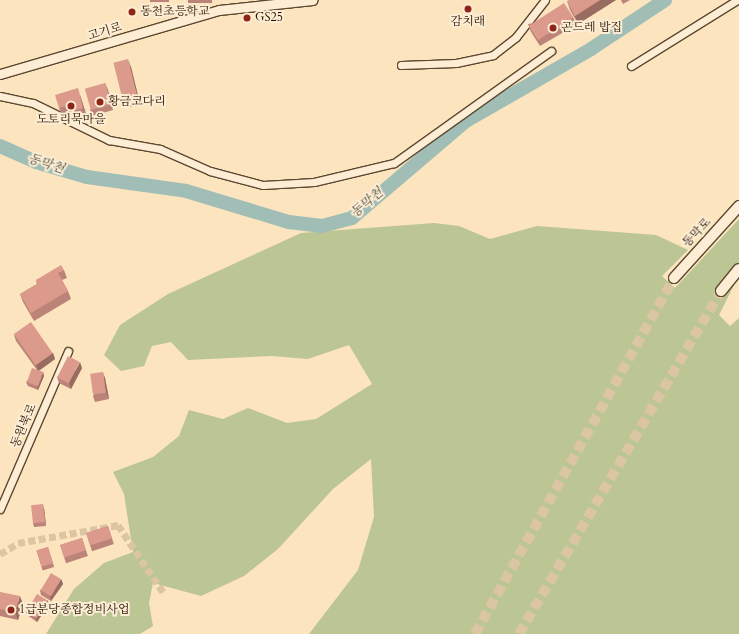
<!DOCTYPE html>
<meta charset="utf-8">
<style>
body{margin:0}
#map{position:relative;width:739px;height:634px;overflow:hidden;background:#fce4be;font-family:Cardo,"Noto Serif KR",serif}
div>[style]{position:absolute}
.green>*{inset:0;background:#bcc594}
.river>*{height:14px;margin:-7px;padding:0 7px;transform-origin:7px;border-radius:7px;background:#a0beb6}
.minor-tunnel>*{height:7px;margin-top:-3.5px;transform-origin:0;background:repeating-linear-gradient(90deg,#dcc5a2 0 7px,transparent 0 10.5px)}
.secondary-tunnel>*{height:10px;margin-top:-5px;transform-origin:0;background:repeating-linear-gradient(90deg,#dcc5a2 0 10px,transparent 0 15px)}
.roads{filter:drop-shadow(1px 0 #5c4830) drop-shadow(-1px 0 #5c4830) drop-shadow(0 1px #5c4830) drop-shadow(0 -1px #5c4830)}
.minor>*{height:7px;margin:-3.5px;padding:0 3.5px;transform-origin:3.5px;border-radius:3.5px;background:#fdedd5}
.tertiary>*{height:9px;margin:-4.5px;padding:0 4.5px;transform-origin:4.5px;border-radius:4.5px;background:#fdedd5}
.secondary>*{height:10px;margin:-5px;padding:0 5px;transform-origin:5px;border-radius:5px;background:#fdedd5}
.wall>*{inset:0;background:#bc8478;transform-origin:0 0}
.shaded-wall>*{inset:0;background:#996c61}
.building>*{inset:0;background:#db9a8b;transform-origin:0 0}
.dots>*{width:11px;height:11px;translate:-50% -50%;box-sizing:border-box;border:2px solid #fdedd5;border-radius:50%}
span{translate:-50% -50%;white-space:nowrap;text-align:center;line-height:1.15;-webkit-text-stroke:4px #fdedd5;paint-order:stroke}
.poi-label{font-size:12px;color:#261400}
.left{translate:0 -50%;text-align:left}
.street-label{font-size:12px;color:#261400}
.water-label{font-size:13px;color:#515040;font-style:italic}
</style>
<div id="map">
<div class="green">
<i style="clip-path:polygon(739px 219px,739px 275px,719px 315px,730px 326px,739px 318px,739px 634px,309px 634px,358px 570px,374px 517px,371px 459px,333px 489px,278px 549px,244px 576px,201px 596px,153px 583px,149px 603px,153px 626px,140px 634px,46px 634px,74px 589px,104px 563px,133px 552px,124px 494px,113px 472px,153px 457px,179px 436px,189px 410px,223px 419px,248px 408px,287px 423px,316px 419px,372px 384px,349px 345px,308px 359px,271px 356px,188px 360px,171px 342px,152px 346px,144px 366px,121px 371px,104px 355px,120px 325px,168px 294px,301px 233px,434px 223px,459px 226px,490px 239px,537px 226px,656px 235px,688px 250px,662px 276px,675px 288px)"></i>
</div>
<div class="river">
<i style="left:0;top:146px;width:39px;rotate:24deg"></i>
<i style="left:36px;top:162px;width:53px;rotate:16.4deg"></i>
<i style="left:87px;top:177px;width:100px;rotate:8deg"></i>
<i style="left:186px;top:191px;width:108px;rotate:16.8deg"></i>
<i style="left:289px;top:222px;width:33px;rotate:7deg"></i>
<i style="left:322px;top:226px;width:31px;rotate:-15deg"></i>
<i style="left:352px;top:218px;width:150px;rotate:-40.4deg"></i>
<i style="left:466px;top:121px;width:144px;rotate:-29.9deg"></i>
<i style="left:591px;top:49px;width:89px;rotate:-33.5deg"></i>
</div>
<div class="minor-tunnel">
<i style="left:0;top:554px;width:21px;rotate:-31deg"></i>
<i style="left:18px;top:543px;width:102px;rotate:-10.2deg"></i>
<i style="left:118px;top:525px;width:81px;rotate:56.1deg"></i>
</div>
<div class="secondary-tunnel">
<i style="left:475px;top:634px;width:408px;rotate:-60.8deg"></i>
<i style="left:519px;top:634px;width:398px;rotate:-59.5deg"></i>
</div>
<div class="roads">
<div class="minor">
<i style="left:401px;top:65px;width:55px;rotate:-2.1deg"></i>
<i style="left:456px;top:63px;width:38px;rotate:-12deg"></i>
<i style="left:493px;top:55px;width:29px;rotate:-38deg"></i>
<i style="left:516px;top:37px;width:47px;rotate:-51.9deg"></i>
<i style="left:631px;top:66px;width:125px;rotate:-31.9deg"></i>
<i style="left:0;top:96px;width:34px;rotate:12deg"></i>
<i style="left:33px;top:103px;width:85px;rotate:26deg"></i>
<i style="left:109px;top:140px;width:52px;rotate:10deg"></i>
<i style="left:160px;top:149px;width:55px;rotate:23.7deg"></i>
<i style="left:210px;top:171px;width:55px;rotate:14.8deg"></i>
<i style="left:263px;top:185px;width:51px;rotate:-3.4deg"></i>
<i style="left:314px;top:182px;width:82px;rotate:-13.4deg"></i>
<i style="left:394px;top:163px;width:193px;rotate:-35.5deg"></i>
<i style="left:0;top:509px;width:172px;rotate:-66.7deg"></i>
</div>
<div class="tertiary">
<i style="left:0;top:74px;width:228px;rotate:-16.3deg"></i>
<i style="left:219px;top:10px;width:94px;rotate:-6.1deg"></i>
</div>
<div class="secondary">
<i style="left:674px;top:278px;width:97px;rotate:-47.9deg"></i>
<i style="left:721px;top:291px;width:28px;rotate:-51deg"></i>
</div>
</div>
<div class="wall">
<i style="left:150px;top:0;width:19px;height:2px"></i>
<i style="left:188px;top:0;width:24px;height:3px"></i>
<i style="clip-path:polygon(616px 0,578px 24px,570px 10px,567px 1px)"></i>
<i style="clip-path:polygon(621px 0,630px 0,623px 4px)"></i>
<i style="clip-path:polygon(573px 17px,576px 25px,540px 46px,531px 32px,528px 24px)"></i>
<i style="clip-path:polygon(131px 67px,140px 104px,126px 108px,123px 100px)"></i>
<i style="clip-path:polygon(105px 83px,113px 110px,92px 116px,90px 110px)"></i>
<i style="clip-path:polygon(80px 95px,86px 114px,75px 117px,73px 111px,62px 115px,59px 108px)"></i>
<i style="clip-path:polygon(64px 270px,67px 278px,62px 280px,68px 291px,71px 299px,34px 321px,23px 302px,20px 294px,37px 284px,36px 280px)"></i>
<i style="clip-path:polygon(14px 335px,53px 353px,55px 359px,39px 371px,43px 372px,44px 376px,38px 390px,28px 386px,26px 382px,37px 370px,16px 341px)"></i>
<i style="clip-path:polygon(82px 368px,71px 389px,59px 383px,57px 377px)"></i>
<i style="clip-path:polygon(105px 378px,109px 399px,95px 402px,93px 396px)"></i>
<i style="clip-path:polygon(44px 508px,46px 526px,34px 527px,33px 523px)"></i>
<i style="left:108px;top:526px;width:19px;height:23px;rotate:72deg"></i>
<i style="left:82px;top:538px;width:19px;height:23px;rotate:72deg"></i>
<i style="left:48px;top:547px;width:21px;height:12px;rotate:73deg"></i>
<i style="clip-path:polygon(61px 579px,63px 584px,51px 601px,41px 595px,40px 590px)"></i>
<i style="clip-path:polygon(0 592px,23px 604px,18px 620px,0 616px)"></i>
<i style="clip-path:polygon(47px 600px,49px 604px,37px 622px,27px 615px,25px 611px)"></i>
</div>
<div class="shaded-wall">
<i style="clip-path:polygon(600px 0,616px 0,578px 24px,575px 16px)"></i>
<i style="clip-path:polygon(128px 59px,131px 67px,140px 104px,137px 96px)"></i>
<i style="clip-path:polygon(105px 83px,108px 90px,113px 110px,111px 104px)"></i>
<i style="clip-path:polygon(78px 88px,80px 95px,86px 114px,83px 108px)"></i>
<i style="clip-path:polygon(53px 353px,55px 359px,38px 371px,36px 365px)"></i>
<i style="clip-path:polygon(80px 362px,82px 368px,71px 389px,69px 383px)"></i>
<i style="clip-path:polygon(43px 372px,44px 376px,38px 390px,37px 386px)"></i>
<i style="clip-path:polygon(103px 372px,105px 378px,109px 399px,106px 393px)"></i>
<i style="clip-path:polygon(43px 504px,44px 508px,46px 526px,45px 522px)"></i>
<i style="clip-path:polygon(61px 579px,63px 584px,51px 601px,50px 597px)"></i>
<i style="clip-path:polygon(20px 596px,23px 604px,18px 620px,15px 612px)"></i>
<i style="clip-path:polygon(47px 600px,49px 604px,37px 622px,35px 618px)"></i>
</div>
<div class="building">
<i style="clip-path:polygon(569px 0,600px 0,575px 16px,567px 1px)"></i>
<i style="left:564px;top:3px;width:17px;height:42px;rotate:57deg"></i>
<i style="left:128px;top:59px;width:38px;height:15px;rotate:76deg"></i>
<i style="left:105px;top:83px;width:22px;height:21px;rotate:74deg"></i>
<i style="clip-path:polygon(78px 88px,83px 108px,73px 111px,71px 105px,59px 108px,55px 95px)"></i>
<i style="clip-path:polygon(61px 265px,64px 270px,58px 273px,68px 291px,31px 313px,20px 294px,38px 284px,36px 280px)"></i>
<i style="left:31px;top:322px;width:38px;height:21px;rotate:55deg"></i>
<i style="left:68px;top:356px;width:13px;height:24px;rotate:27deg"></i>
<i style="left:32px;top:368px;width:12px;height:15px;rotate:20deg"></i>
<i style="left:103px;top:372px;width:21px;height:13px;rotate:82deg"></i>
<i style="left:43px;top:504px;width:18px;height:12px;rotate:84deg"></i>
<i style="left:108px;top:526px;width:13px;height:23px;rotate:72deg"></i>
<i style="left:82px;top:538px;width:13px;height:23px;rotate:72deg"></i>
<i style="left:48px;top:547px;width:17px;height:12px;rotate:73deg"></i>
<i style="left:51px;top:573px;width:12px;height:20px;rotate:31deg"></i>
<i style="clip-path:polygon(0 592px,20px 596px,15px 612px,0 609px)"></i>
<i style="left:37px;top:594px;width:12px;height:21px;rotate:31deg"></i>
</div>
<div class="dots">
<i style="left:468px;top:9px;background:#8f2418"></i>
<i style="left:132px;top:12px;background:#8f2418"></i>
<i style="left:247px;top:18px;background:#8f2418"></i>
<i style="left:553px;top:28px;background:#8f2418"></i>
<i style="left:100px;top:102px;background:#8f2418"></i>
<i style="left:71px;top:106px;background:#8f2418"></i>
<i style="left:11px;top:610px;background:#8f2418"></i>
</div>
<div class="poi-label">
<span class="left" style="left:140px;top:12px">동천초등학교</span>
<span class="left" style="left:255px;top:18px">GS25</span>
<span style="left:468px;top:22px">감치래</span>
<span class="left" style="left:561px;top:28px">곤드레 밥집</span>
<span class="left" style="left:108px;top:102px">황금코다리</span>
<span style="left:71px;top:120px">도토리묵마을</span>
<span class="left" style="left:19px;top:610px">1급분당종합정비사업</span>
</div>
<div class="street-label">
<span style="left:105px;top:32px;rotate:-17deg">고기로</span>
<span style="left:697px;top:233px;rotate:-47deg">동막로</span>
<span style="left:24px;top:426px;rotate:-67deg">동원북로</span>
</div>
<div class="water-label">
<span style="left:46px;top:164px;rotate:18deg">동막천</span>
<span style="left:367px;top:203px;rotate:-40deg">동막천</span>
</div>
</div>
